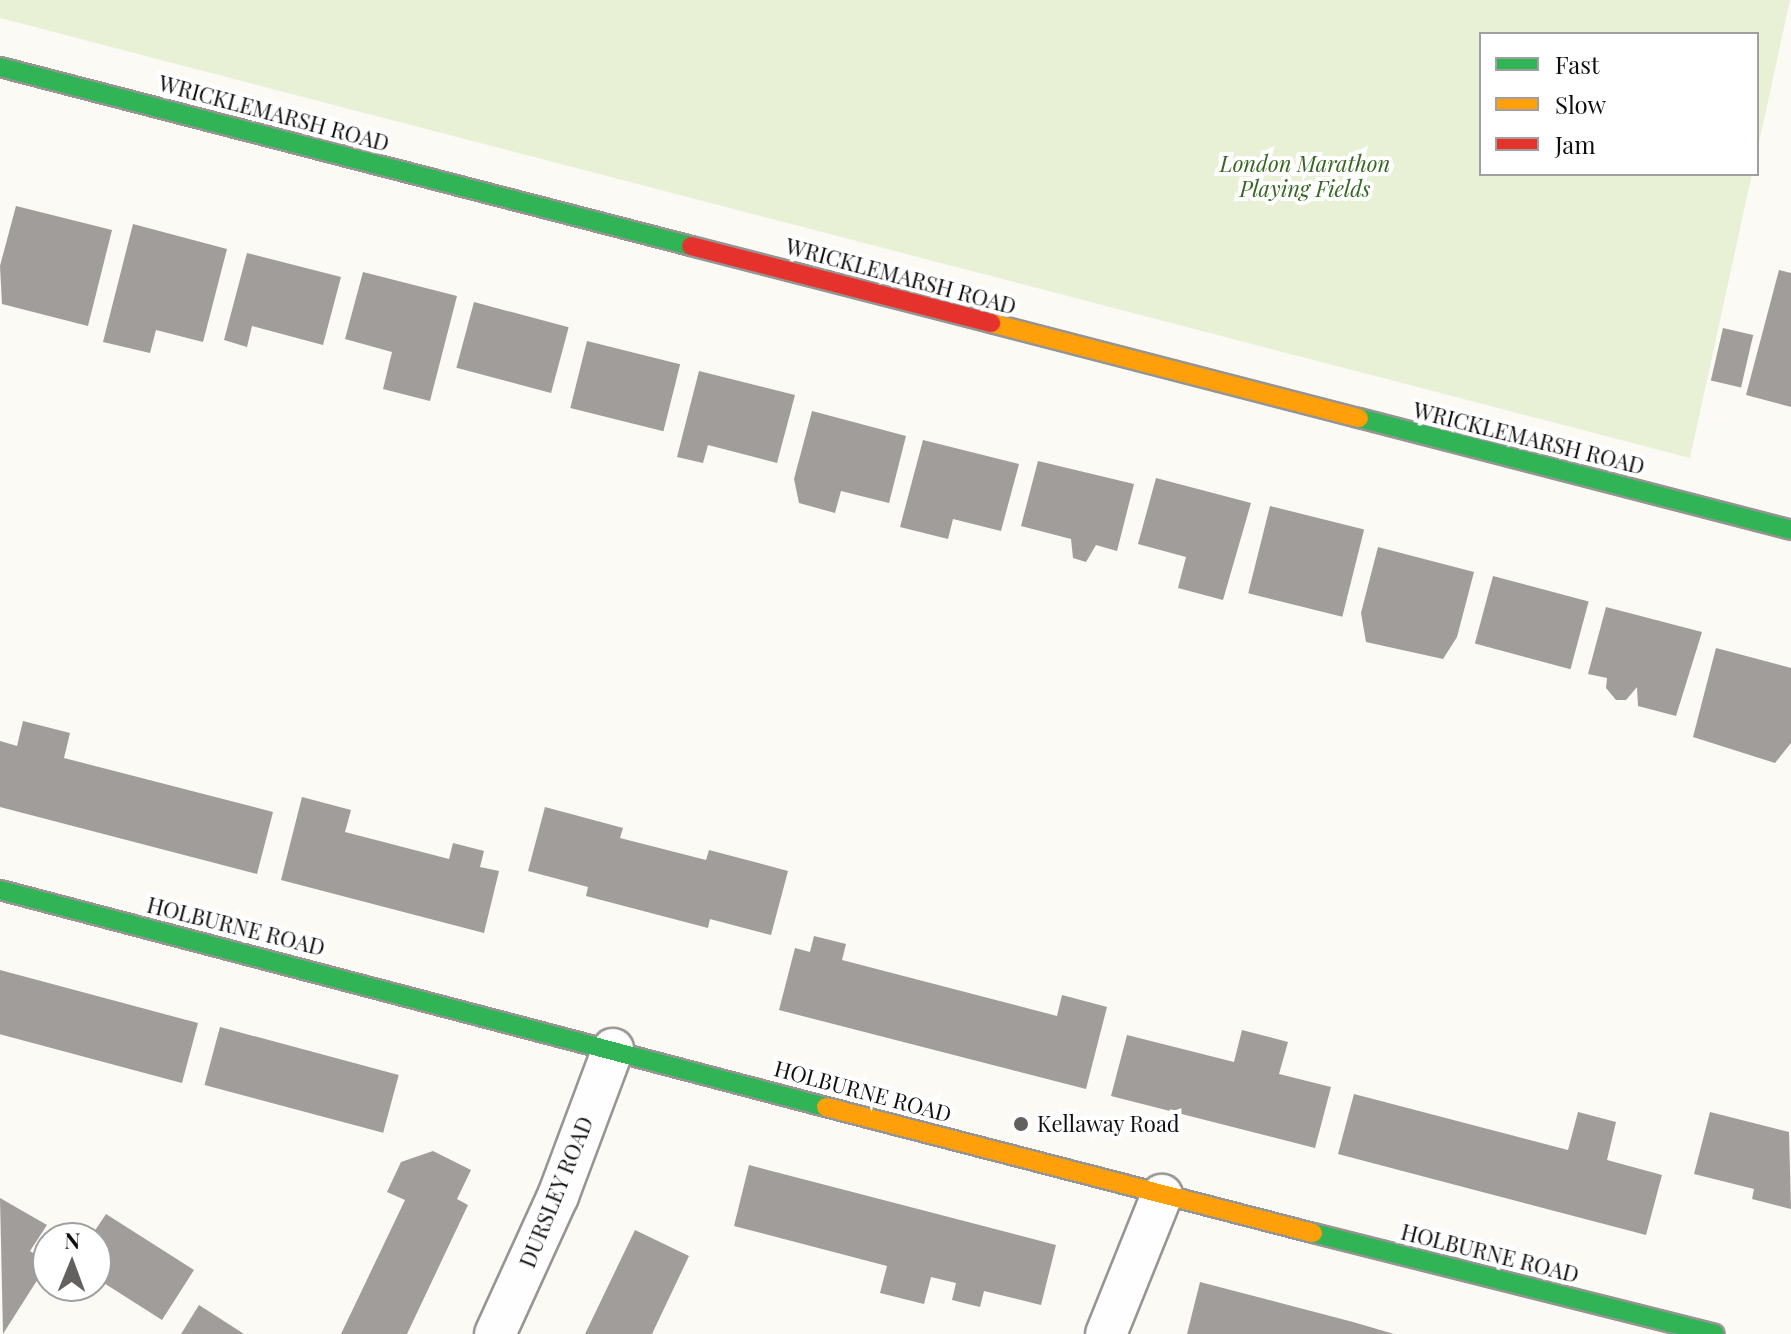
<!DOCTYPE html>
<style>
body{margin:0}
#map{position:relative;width:1791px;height:1334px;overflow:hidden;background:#fcfaf5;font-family:"Playfair Display",serif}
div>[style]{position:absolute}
.green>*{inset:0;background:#e8f1d6}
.building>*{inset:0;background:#a09d9a;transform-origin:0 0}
.roads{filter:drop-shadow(2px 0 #969593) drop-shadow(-2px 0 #969593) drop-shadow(0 2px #969593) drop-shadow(0 -2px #969593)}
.street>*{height:40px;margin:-20px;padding:0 20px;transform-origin:20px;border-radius:20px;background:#fffefe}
.fast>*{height:18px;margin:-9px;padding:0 9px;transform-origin:9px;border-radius:9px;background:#30b455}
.slow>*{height:18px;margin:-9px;padding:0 9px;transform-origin:9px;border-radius:9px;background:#ff9f0a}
.jam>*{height:18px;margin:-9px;padding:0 9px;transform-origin:9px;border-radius:9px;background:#e5322d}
.dots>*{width:22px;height:22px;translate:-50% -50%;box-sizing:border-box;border:4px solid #fff;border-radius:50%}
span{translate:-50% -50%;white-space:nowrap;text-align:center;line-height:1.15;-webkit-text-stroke:8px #fff;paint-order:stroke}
.street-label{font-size:22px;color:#0f0f0f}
.park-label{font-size:22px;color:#376620;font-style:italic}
.poi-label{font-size:22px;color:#0f0f0f}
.left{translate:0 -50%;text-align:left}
.legend{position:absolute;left:1479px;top:32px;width:280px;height:144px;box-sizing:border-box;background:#fff;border:2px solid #9f9f9f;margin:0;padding:10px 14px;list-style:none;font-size:24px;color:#0f0f0f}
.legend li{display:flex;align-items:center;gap:16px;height:40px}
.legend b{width:40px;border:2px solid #9f9f9f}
.north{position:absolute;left:32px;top:1222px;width:80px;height:80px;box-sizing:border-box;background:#fff;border:2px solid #9f9f9f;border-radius:50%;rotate:1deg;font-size:22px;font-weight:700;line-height:32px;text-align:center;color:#0f0f0f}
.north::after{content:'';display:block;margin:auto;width:28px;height:36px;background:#626160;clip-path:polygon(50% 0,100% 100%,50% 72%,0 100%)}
</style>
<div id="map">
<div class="green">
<i style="clip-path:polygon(0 0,1790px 0,1757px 152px,1757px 34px,1481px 34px,1481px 174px,1752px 174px,1690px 458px,0 18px)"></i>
</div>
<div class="building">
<i style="clip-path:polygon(16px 206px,112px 230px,88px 326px,2px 304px,0 266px)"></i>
<i style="clip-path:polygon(133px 224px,227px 249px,203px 342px,156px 330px,150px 353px,103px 342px)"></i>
<i style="clip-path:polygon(247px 253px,341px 277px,323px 345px,252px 326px,247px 347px,224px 340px)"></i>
<i style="clip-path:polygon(1779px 270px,1791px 273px,1791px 407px,1746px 395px)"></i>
<i style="clip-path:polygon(363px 272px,457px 296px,430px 401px,383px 389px,392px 352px,345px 339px)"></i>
<i style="left:474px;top:302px;width:98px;height:68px;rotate:15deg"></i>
<i style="left:1723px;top:328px;width:31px;height:54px;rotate:13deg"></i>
<i style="left:587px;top:341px;width:96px;height:69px;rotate:14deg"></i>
<i style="clip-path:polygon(699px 371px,795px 395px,777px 463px,708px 445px,703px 463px,677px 457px)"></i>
<i style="clip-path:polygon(812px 411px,906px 436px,889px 503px,841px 491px,835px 513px,799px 503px,794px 479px)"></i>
<i style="clip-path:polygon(923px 440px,1019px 464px,1001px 531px,953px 519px,948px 539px,900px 527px)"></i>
<i style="clip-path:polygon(1038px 461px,1134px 484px,1117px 551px,1096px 545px,1086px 562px,1073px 558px,1071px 539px,1021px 526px)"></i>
<i style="clip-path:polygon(1156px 478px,1251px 503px,1223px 600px,1178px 588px,1186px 557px,1138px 544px)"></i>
<i style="left:1270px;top:506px;width:97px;height:90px;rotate:14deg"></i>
<i style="clip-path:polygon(1378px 547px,1474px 572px,1457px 637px,1443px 659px,1366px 642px,1361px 613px)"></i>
<i style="left:1493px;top:576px;width:99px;height:70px;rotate:15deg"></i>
<i style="clip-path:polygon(1606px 607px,1702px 632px,1676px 716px,1638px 706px,1637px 687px,1626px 700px,1616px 700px,1606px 688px,1607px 678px,1588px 674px)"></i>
<i style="clip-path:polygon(1716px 648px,1791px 668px,1791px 743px,1775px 763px,1693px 737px)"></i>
<i style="clip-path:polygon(23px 721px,70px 733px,64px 758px,273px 812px,257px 874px,0 807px,0 741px,17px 746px)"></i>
<i style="clip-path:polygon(302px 797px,351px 810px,345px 832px,449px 859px,453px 843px,484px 851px,480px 867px,499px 871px,484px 933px,281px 880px)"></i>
<i style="clip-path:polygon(545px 807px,623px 828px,620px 838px,706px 860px,709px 850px,788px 871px,771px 935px,710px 919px,708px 928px,586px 896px,588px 887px,528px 871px)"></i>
<i style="clip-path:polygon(814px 936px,846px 944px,842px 960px,1057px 1016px,1062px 995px,1107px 1007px,1086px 1089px,779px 1010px,795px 948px,810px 952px)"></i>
<i style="left:0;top:970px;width:205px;height:62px;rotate:15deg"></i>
<i style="left:220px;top:1027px;width:185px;height:60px;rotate:15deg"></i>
<i style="clip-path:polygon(1242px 1030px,1288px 1042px,1279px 1074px,1331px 1087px,1315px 1148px,1111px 1096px,1127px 1035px,1234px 1062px)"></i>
<i style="clip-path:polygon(1354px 1094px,1568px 1150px,1578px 1112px,1616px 1122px,1607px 1160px,1662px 1175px,1646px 1235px,1338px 1154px)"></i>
<i style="clip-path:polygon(1710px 1112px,1789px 1132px,1791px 1209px,1752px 1199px,1754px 1189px,1694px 1174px)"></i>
<i style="clip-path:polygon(433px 1151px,471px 1170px,457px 1199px,468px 1205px,407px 1334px,341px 1334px,405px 1200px,387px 1192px,401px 1162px)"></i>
<i style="clip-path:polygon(749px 1165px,1056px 1245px,1041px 1305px,984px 1291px,980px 1307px,952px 1300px,956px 1283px,931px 1277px,924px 1304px,880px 1293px,887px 1266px,734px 1226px)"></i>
<i style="clip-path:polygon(0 1198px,47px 1225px,30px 1251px,48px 1263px,3px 1334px)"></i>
<i style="clip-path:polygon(106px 1214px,194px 1270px,162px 1320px,96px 1278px,96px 1238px,90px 1238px)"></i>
<i style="clip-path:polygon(635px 1230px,689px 1256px,652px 1334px,585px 1334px)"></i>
<i style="clip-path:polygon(1200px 1282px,1353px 1322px,1394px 1334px,1187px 1334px)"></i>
<i style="clip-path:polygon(199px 1305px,244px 1334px,181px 1334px)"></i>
</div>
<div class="roads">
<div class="street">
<i style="left:495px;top:1334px;width:152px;rotate:-65.5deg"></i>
<i style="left:558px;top:1196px;width:157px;rotate:-69.5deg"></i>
<i style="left:1106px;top:1334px;width:150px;rotate:-68.1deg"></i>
</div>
<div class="fast">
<i style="left:0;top:67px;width:714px;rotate:14.52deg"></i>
<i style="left:1359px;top:418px;width:446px;rotate:14.5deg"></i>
<i style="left:0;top:890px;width:854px;rotate:14.72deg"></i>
<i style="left:1313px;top:1233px;width:414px;rotate:14.1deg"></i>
</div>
<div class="slow">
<i style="left:991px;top:323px;width:380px;rotate:14.5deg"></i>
<i style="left:826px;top:1107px;width:503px;rotate:14.51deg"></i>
</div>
<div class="jam">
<i style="left:691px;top:246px;width:310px;rotate:14.4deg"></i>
</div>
</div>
<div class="dots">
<i style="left:1021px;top:1124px;background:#626160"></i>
</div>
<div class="street-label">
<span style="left:274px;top:113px;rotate:15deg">WRICKLEMARSH ROAD</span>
<span style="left:901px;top:276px;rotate:15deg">WRICKLEMARSH ROAD</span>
<span style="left:1529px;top:438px;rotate:14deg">WRICKLEMARSH ROAD</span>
<span style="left:236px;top:926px;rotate:14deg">HOLBURNE ROAD</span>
<span style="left:863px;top:1091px;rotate:15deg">HOLBURNE ROAD</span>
<span style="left:556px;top:1192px;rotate:-68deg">DURSLEY ROAD</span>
<span style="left:1490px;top:1253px;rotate:14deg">HOLBURNE ROAD</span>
</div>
<div class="park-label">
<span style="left:1305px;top:176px">London Marathon<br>Playing Fields</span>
</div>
<div class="poi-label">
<span class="left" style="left:1037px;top:1124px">Kellaway Road</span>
</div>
<ul class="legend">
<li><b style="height:10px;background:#30b455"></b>Fast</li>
<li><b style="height:10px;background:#ff9f0a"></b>Slow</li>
<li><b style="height:10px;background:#e5322d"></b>Jam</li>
</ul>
<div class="north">N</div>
</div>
